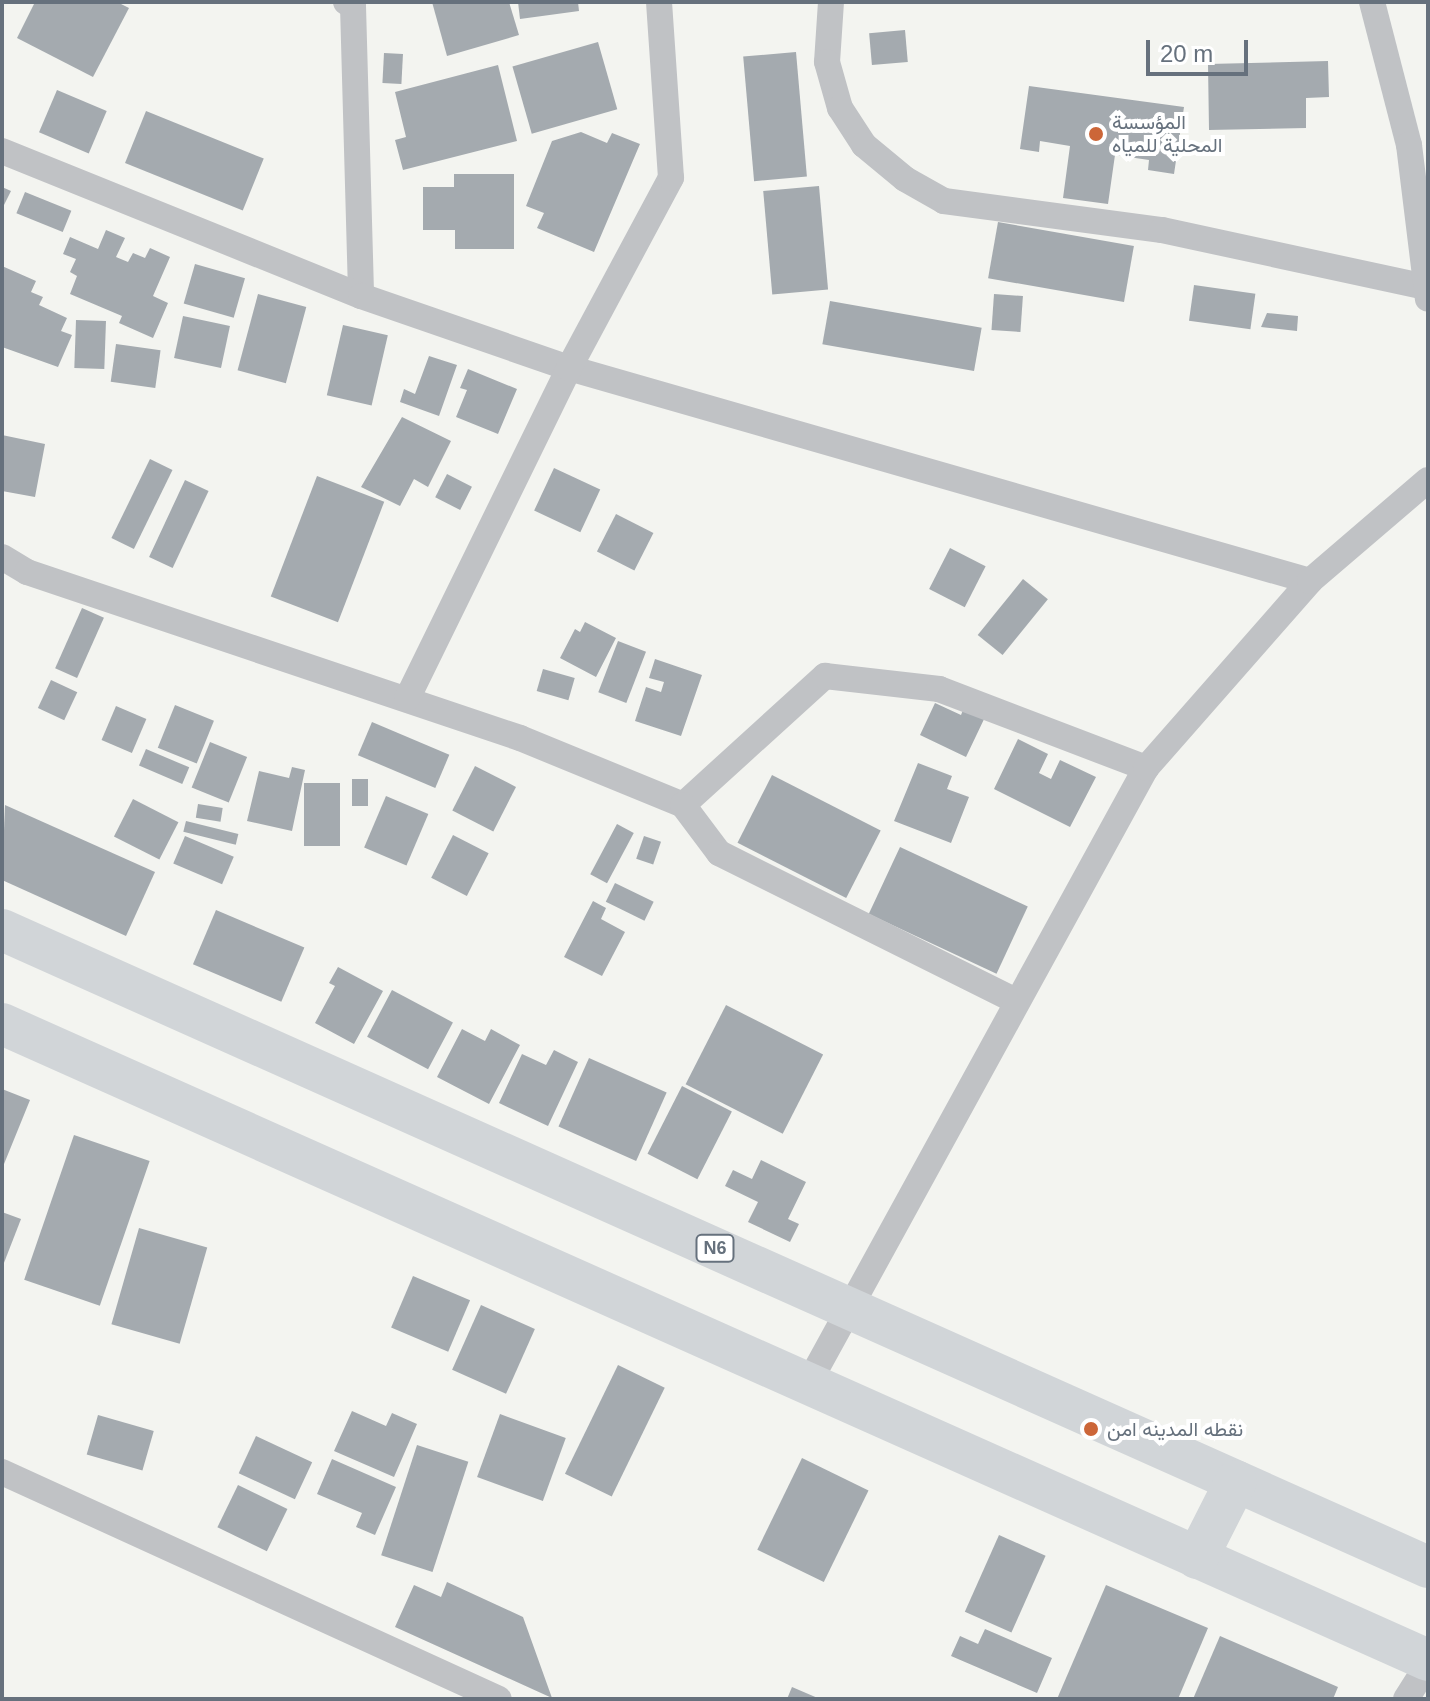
<!DOCTYPE html>
<meta charset="utf-8">
<style>
body{margin:0}
#map{position:relative;width:1430px;height:1701px;overflow:hidden;background:#f3f4f0;font-family:Arial,Vazirmatn,sans-serif}
div>[style]{position:absolute}
.building>*{inset:0;background:#a4aaaf;transform-origin:0 0}
.minor>*{height:26px;margin:-13px;padding:0 13px;transform-origin:13px;border-radius:13px;background:#c0c2c5}
.primary>*{height:42px;margin:-21px;padding:0 21px;transform-origin:21px;border-radius:21px;background:#d1d5d8}
.dots>*{width:22px;height:22px;translate:-50% -50%;box-sizing:border-box;border:4px solid #fff;border-radius:50%}
span{translate:-50% -50%;white-space:nowrap;text-align:center;line-height:1.15;-webkit-text-stroke:8px #fff;paint-order:stroke}
.shield-label span{padding:2px 6px;background:#fff;border:2px solid;border-radius:6px;-webkit-text-stroke-width:0}
.shield-label{font-size:18px;color:#66717d;font-weight:700}
.poi-label{font-size:20px;color:#66717d}
.left{translate:0 -50%;text-align:left}
.frame{position:absolute;inset:0;border:4px solid #66717d;pointer-events:none}
.scale{position:absolute;left:1146px;top:40px;width:102px;height:36px;box-sizing:border-box;border:4px solid #66717d;border-top:0;padding-left:10px;font-size:24px;line-height:28px;white-space:nowrap;color:#66717d;-webkit-text-stroke:6px #fff;paint-order:stroke}
</style>
<div id="map">
<div class="building">
<i style="clip-path:polygon(35px 2px,117px 2px,129px 8px,93px 77px,17px 38px)"></i>
<i style="clip-path:polygon(432px 2px,509px 2px,519px 35px,447px 56px)"></i>
<i style="clip-path:polygon(518px 2px,578px 2px,579px 11px,520px 19px)"></i>
<i style="left:905px;top:30px;width:32px;height:36px;rotate:85deg"></i>
<i style="left:598px;top:42px;width:70px;height:89px;rotate:74deg"></i>
<i style="left:796px;top:52px;width:125px;height:53px;rotate:85deg"></i>
<i style="left:384px;top:53px;width:19px;height:30px;rotate:3deg"></i>
<i style="clip-path:polygon(1328px 61px,1329px 97px,1306px 98px,1306px 128px,1209px 130px,1208px 64px)"></i>
<i style="clip-path:polygon(498px 65px,517px 141px,403px 170px,395px 140px,406px 137px,395px 92px)"></i>
<i style="clip-path:polygon(1029px 86px,1184px 107px,1174px 174px,1148px 170px,1149px 160px,1115px 155px,1108px 204px,1063px 198px,1070px 146px,1040px 141px,1039px 152px,1020px 149px)"></i>
<i style="left:57px;top:90px;width:54px;height:46px;rotate:23deg"></i>
<i style="left:146px;top:111px;width:127px;height:56px;rotate:22deg"></i>
<i style="clip-path:polygon(581px 132px,607px 143px,612px 133px,640px 144px,594px 252px,537px 228px,544px 213px,526px 206px,552px 141px)"></i>
<i style="clip-path:polygon(454px 174px,514px 174px,514px 249px,455px 249px,455px 230px,423px 230px,423px 187px,454px 187px)"></i>
<i style="left:819px;top:186px;width:104px;height:56px;rotate:85deg"></i>
<i style="clip-path:polygon(2px 187px,11px 191px,2px 209px)"></i>
<i style="left:25px;top:192px;width:50px;height:23px;rotate:22deg"></i>
<i style="left:998px;top:222px;width:138px;height:57px;rotate:10deg"></i>
<i style="clip-path:polygon(106px 230px,125px 238px,116px 257px,128px 262px,133px 253px,145px 258px,150px 248px,170px 257px,153px 296px,168px 303px,153px 338px,119px 323px,122px 316px,70px 294px,77px 276px,70px 272px,76px 259px,63px 254px,70px 237px,98px 249px)"></i>
<i style="left:195px;top:264px;width:52px;height:41px;rotate:16deg"></i>
<i style="clip-path:polygon(2px 266px,36px 281px,31px 292px,43px 297px,39px 305px,67px 318px,61px 331px,72px 335px,58px 367px,2px 347px)"></i>
<i style="left:1194px;top:285px;width:62px;height:36px;rotate:8deg"></i>
<i style="left:258px;top:294px;width:50px;height:79px;rotate:15deg"></i>
<i style="left:994px;top:294px;width:29px;height:36px;rotate:4deg"></i>
<i style="left:830px;top:301px;width:154px;height:44px;rotate:10deg"></i>
<i style="clip-path:polygon(1267px 313px,1298px 316px,1297px 331px,1261px 327px)"></i>
<i style="left:183px;top:316px;width:48px;height:43px;rotate:12deg"></i>
<i style="left:76px;top:320px;width:30px;height:48px;rotate:2deg"></i>
<i style="left:343px;top:325px;width:46px;height:72px;rotate:13deg"></i>
<i style="left:116px;top:344px;width:45px;height:38px;rotate:8deg"></i>
<i style="clip-path:polygon(429px 356px,457px 365px,439px 416px,400px 402px,404px 389px,415px 394px)"></i>
<i style="clip-path:polygon(468px 369px,517px 389px,498px 434px,456px 417px,467px 390px,460px 388px)"></i>
<i style="clip-path:polygon(402px 417px,451px 441px,428px 487px,414px 479px,400px 506px,361px 487px)"></i>
<i style="clip-path:polygon(2px 435px,45px 444px,35px 497px,2px 491px)"></i>
<i style="left:150px;top:459px;width:25px;height:88px;rotate:26deg"></i>
<i style="left:554px;top:468px;width:51px;height:47px;rotate:25deg"></i>
<i style="left:447px;top:474px;width:28px;height:26px;rotate:27deg"></i>
<i style="left:317px;top:476px;width:72px;height:129px;rotate:21deg"></i>
<i style="left:185px;top:480px;width:26px;height:85px;rotate:25deg"></i>
<i style="left:616px;top:514px;width:42px;height:42px;rotate:27deg"></i>
<i style="left:950px;top:548px;width:40px;height:46px;rotate:27deg"></i>
<i style="left:1023px;top:579px;width:32px;height:72px;rotate:39deg"></i>
<i style="left:82px;top:608px;width:24px;height:66px;rotate:24deg"></i>
<i style="clip-path:polygon(585px 622px,616px 638px,596px 677px,560px 658px,575px 629px,580px 632px)"></i>
<i style="left:618px;top:641px;width:30px;height:55px;rotate:21deg"></i>
<i style="clip-path:polygon(655px 659px,702px 675px,681px 736px,635px 721px,646px 687px,661px 692px,664px 682px,649px 678px)"></i>
<i style="left:543px;top:669px;width:33px;height:23px;rotate:16deg"></i>
<i style="left:51px;top:680px;width:29px;height:31px;rotate:25deg"></i>
<i style="clip-path:polygon(935px 703px,961px 715px,965px 705px,986px 715px,966px 757px,920px 735px)"></i>
<i style="left:175px;top:705px;width:42px;height:46px;rotate:22deg"></i>
<i style="left:116px;top:706px;width:33px;height:37px;rotate:23deg"></i>
<i style="left:372px;top:722px;width:84px;height:36px;rotate:23deg"></i>
<i style="clip-path:polygon(1018px 739px,1048px 754px,1039px 773px,1051px 779px,1060px 760px,1096px 777px,1070px 827px,994px 789px)"></i>
<i style="left:210px;top:742px;width:40px;height:49px;rotate:22deg"></i>
<i style="left:146px;top:749px;width:47px;height:18px;rotate:23deg"></i>
<i style="clip-path:polygon(918px 763px,952px 776px,947px 789px,969px 797px,951px 843px,894px 821px)"></i>
<i style="left:475px;top:766px;width:46px;height:50px;rotate:27deg"></i>
<i style="clip-path:polygon(292px 767px,305px 770px,292px 831px,247px 821px,259px 771px,289px 778px)"></i>
<i style="left:772px;top:775px;width:122px;height:76px;rotate:27deg"></i>
<i style="left:352px;top:779px;width:16px;height:27px"></i>
<i style="left:304px;top:783px;width:36px;height:63px"></i>
<i style="left:386px;top:796px;width:46px;height:56px;rotate:23deg"></i>
<i style="left:133px;top:799px;width:51px;height:42px;rotate:27deg"></i>
<i style="left:198px;top:804px;width:25px;height:14px;rotate:9deg"></i>
<i style="clip-path:polygon(5px 805px,155px 872px,126px 936px,2px 880px)"></i>
<i style="left:186px;top:821px;width:54px;height:11px;rotate:14deg"></i>
<i style="left:617px;top:824px;width:19px;height:57px;rotate:28deg"></i>
<i style="left:453px;top:835px;width:40px;height:48px;rotate:27deg"></i>
<i style="left:185px;top:836px;width:53px;height:30px;rotate:23deg"></i>
<i style="left:644px;top:836px;width:18px;height:24px;rotate:19deg"></i>
<i style="left:900px;top:847px;width:141px;height:74px;rotate:25deg"></i>
<i style="left:615px;top:883px;width:43px;height:21px;rotate:26deg"></i>
<i style="clip-path:polygon(593px 901px,606px 908px,601px 919px,625px 932px,602px 976px,564px 957px)"></i>
<i style="left:216px;top:910px;width:96px;height:59px;rotate:23deg"></i>
<i style="clip-path:polygon(338px 967px,383px 991px,354px 1044px,315px 1023px,335px 986px,329px 983px)"></i>
<i style="left:392px;top:990px;width:69px;height:53px;rotate:28deg"></i>
<i style="left:726px;top:1005px;width:109px;height:89px;rotate:27deg"></i>
<i style="clip-path:polygon(462px 1029px,485px 1041px,491px 1029px,520px 1045px,489px 1104px,437px 1077px)"></i>
<i style="clip-path:polygon(554px 1050px,578px 1062px,548px 1126px,499px 1103px,522px 1054px,546px 1065px)"></i>
<i style="left:589px;top:1058px;width:85px;height:75px;rotate:24deg"></i>
<i style="left:682px;top:1086px;width:56px;height:76px;rotate:27deg"></i>
<i style="clip-path:polygon(2px 1089px,30px 1100px,2px 1169px)"></i>
<i style="left:74px;top:1135px;width:80px;height:153px;rotate:19deg"></i>
<i style="clip-path:polygon(761px 1160px,806px 1182px,788px 1219px,799px 1224px,790px 1242px,748px 1222px,758px 1202px,725px 1186px,733px 1170px,752px 1179px)"></i>
<i style="clip-path:polygon(2px 1212px,21px 1219px,2px 1268px)"></i>
<i style="left:139px;top:1228px;width:71px;height:100px;rotate:16deg"></i>
<i style="left:413px;top:1276px;width:62px;height:56px;rotate:23deg"></i>
<i style="left:481px;top:1305px;width:59px;height:71px;rotate:24deg"></i>
<i style="left:618px;top:1365px;width:52px;height:121px;rotate:26deg"></i>
<i style="clip-path:polygon(352px 1411px,386px 1426px,392px 1413px,417px 1424px,394px 1477px,334px 1451px)"></i>
<i style="left:500px;top:1414px;width:70px;height:67px;rotate:20deg"></i>
<i style="left:98px;top:1415px;width:58px;height:41px;rotate:16deg"></i>
<i style="left:256px;top:1436px;width:62px;height:41px;rotate:25deg"></i>
<i style="left:417px;top:1445px;width:54px;height:116px;rotate:18deg"></i>
<i style="left:802px;top:1458px;width:74px;height:102px;rotate:26deg"></i>
<i style="clip-path:polygon(332px 1459px,396px 1487px,375px 1535px,356px 1527px,362px 1513px,317px 1494px)"></i>
<i style="left:238px;top:1485px;width:55px;height:47px;rotate:26deg"></i>
<i style="left:999px;top:1535px;width:51px;height:84px;rotate:24deg"></i>
<i style="clip-path:polygon(447px 1582px,523px 1617px,552px 1698px,395px 1627px,414px 1585px,441px 1597px)"></i>
<i style="clip-path:polygon(1106px 1585px,1208px 1628px,1178px 1699px,1057px 1699px)"></i>
<i style="clip-path:polygon(985px 1629px,1052px 1658px,1037px 1693px,951px 1656px,960px 1636px,978px 1644px)"></i>
<i style="clip-path:polygon(1220px 1636px,1338px 1687px,1333px 1699px,1193px 1699px)"></i>
<i style="clip-path:polygon(792px 1687px,820px 1699px,787px 1699px)"></i>
</div>
<div class="minor">
<i style="left:346px;top:2px;width:8px;rotate:30deg"></i>
<i style="left:353px;top:6px;width:290px;rotate:88.4deg"></i>
<i style="left:831px;top:2px;width:60px;rotate:93.8deg"></i>
<i style="left:827px;top:62px;width:48px;rotate:74.2deg"></i>
<i style="left:840px;top:108px;width:44px;rotate:57deg"></i>
<i style="left:864px;top:145px;width:53px;rotate:39.7deg"></i>
<i style="left:905px;top:179px;width:45px;rotate:29.4deg"></i>
<i style="left:944px;top:201px;width:220px;rotate:7.6deg"></i>
<i style="left:1162px;top:230px;width:270px;rotate:12.2deg"></i>
<i style="left:1372px;top:2px;width:148px;rotate:75.5deg"></i>
<i style="left:1409px;top:145px;width:155px;rotate:83deg"></i>
<i style="left:2px;top:151px;width:387px;rotate:22deg"></i>
<i style="left:361px;top:296px;width:220px;rotate:19.1deg"></i>
<i style="left:569px;top:368px;width:771px;rotate:16.04deg"></i>
<i style="left:2px;top:557px;width:29px;rotate:31deg"></i>
<i style="left:27px;top:572px;width:520px;rotate:18.61deg"></i>
<i style="left:520px;top:738px;width:176px;rotate:22.3deg"></i>
<i style="left:683px;top:805px;width:192px;rotate:-42.3deg"></i>
<i style="left:825px;top:676px;width:115px;rotate:6.5deg"></i>
<i style="left:939px;top:689px;width:222px;rotate:20.9deg"></i>
<i style="left:407px;top:699px;width:369px;rotate:-63.9deg"></i>
<i style="left:569px;top:368px;width:216px;rotate:-61.8deg"></i>
<i style="left:671px;top:178px;width:176px;rotate:-93.9deg"></i>
<i style="left:683px;top:805px;width:60px;rotate:53.1deg"></i>
<i style="left:719px;top:853px;width:332px;rotate:26.5deg"></i>
<i style="left:808px;top:1384px;width:703px;rotate:-61.25deg"></i>
<i style="left:1146px;top:768px;width:249px;rotate:-48.7deg"></i>
<i style="left:1310px;top:581px;width:155px;rotate:-40.6deg"></i>
<i style="left:2px;top:1472px;width:546px;rotate:24.55deg"></i>
<i style="left:1406px;top:1699px;width:41px;rotate:-57.8deg"></i>
</div>
<div class="primary">
<i style="left:2px;top:930px;width:1562px;rotate:24.07deg"></i>
<i style="left:2px;top:1024px;width:1561px;rotate:24.04deg"></i>
<i style="left:1197px;top:1558px;width:86px;rotate:-63.1deg"></i>
</div>
<div class="dots">
<i style="left:1096px;top:134px;background:#cc6638"></i>
<i style="left:1091px;top:1429px;background:#cc6638"></i>
</div>
<div class="shield-label">
<span style="left:715px;top:1248px">N6</span>
</div>
<div class="poi-label">
<span class="left" style="left:1112px;top:134px">المؤسسة<br>المحلية للمياه</span>
<span class="left" style="left:1107px;top:1429px">نقطه المدينه امن</span>
</div>
<div class="frame"></div>
<div class="scale">20 m</div>
</div>
